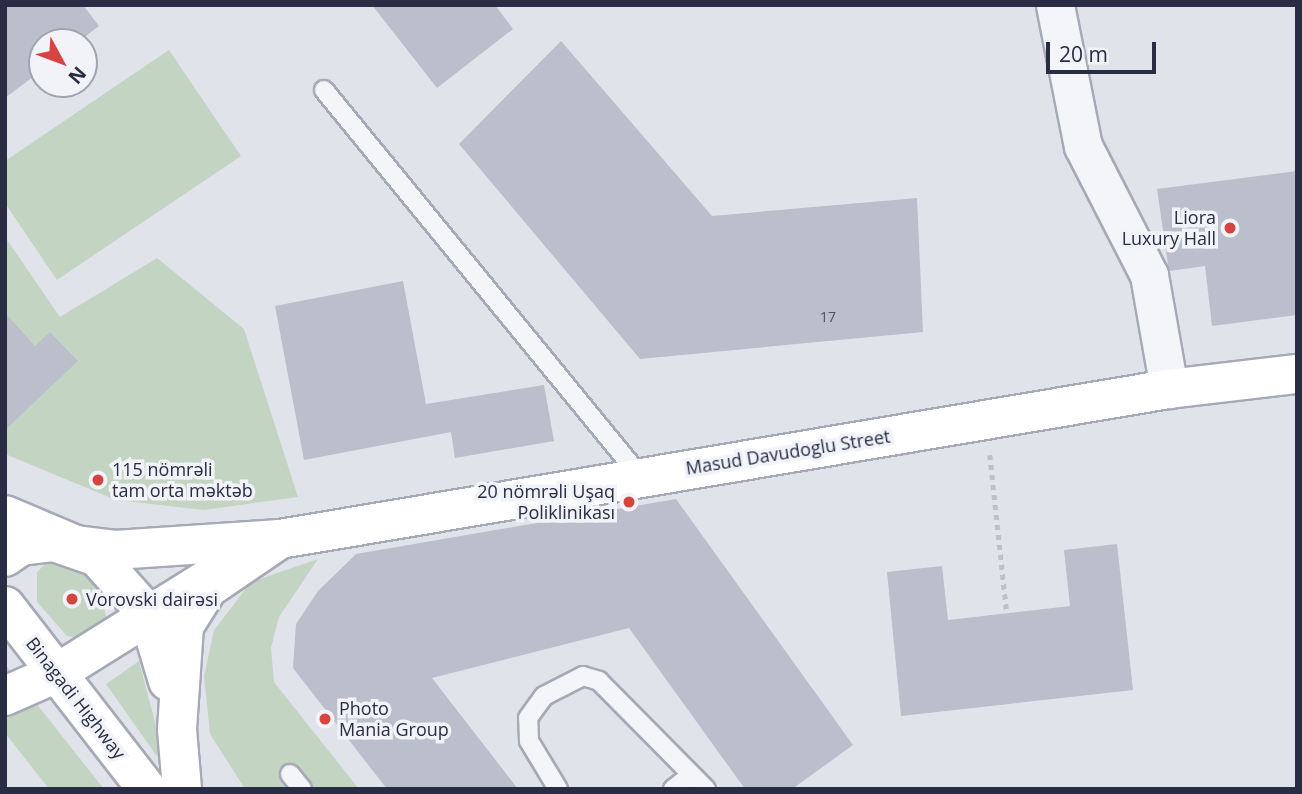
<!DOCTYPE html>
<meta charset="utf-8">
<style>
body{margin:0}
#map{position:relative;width:1302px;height:794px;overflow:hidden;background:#e1e3eb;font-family:"Open Sans",sans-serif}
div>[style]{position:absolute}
.green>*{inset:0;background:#c3d5c2}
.building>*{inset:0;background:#bbbecb}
.path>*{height:4.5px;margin-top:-2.25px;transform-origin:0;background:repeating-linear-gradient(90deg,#bfc1ca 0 5px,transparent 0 10px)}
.roads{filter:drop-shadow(2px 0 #a6a9b6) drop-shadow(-2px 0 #a6a9b6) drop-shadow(0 2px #a6a9b6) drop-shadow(0 -2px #a6a9b6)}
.lane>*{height:18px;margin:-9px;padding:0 9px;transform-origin:9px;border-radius:9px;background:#f4f5f9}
.street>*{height:37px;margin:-18.5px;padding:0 18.5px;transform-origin:18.5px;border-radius:18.5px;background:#f4f5f9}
.secondary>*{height:38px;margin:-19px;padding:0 19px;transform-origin:19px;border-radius:19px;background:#fff}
.primary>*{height:38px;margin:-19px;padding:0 19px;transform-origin:19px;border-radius:19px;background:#fff}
.dots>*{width:19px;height:19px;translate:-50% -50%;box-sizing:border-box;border:4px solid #f1f3f8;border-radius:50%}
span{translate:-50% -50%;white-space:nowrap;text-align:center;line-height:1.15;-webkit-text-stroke:7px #f1f3f8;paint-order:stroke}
.number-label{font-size:14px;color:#4d5166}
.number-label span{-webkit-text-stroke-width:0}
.poi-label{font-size:18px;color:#282d44}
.right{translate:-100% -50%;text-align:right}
.left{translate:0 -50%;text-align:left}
.street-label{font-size:18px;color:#282d44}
.frame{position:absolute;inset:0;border:7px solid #282d44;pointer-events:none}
.north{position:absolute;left:28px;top:28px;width:70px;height:70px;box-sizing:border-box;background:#f1f3f8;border:2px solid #a1a4b0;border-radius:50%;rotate:131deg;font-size:19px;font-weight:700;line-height:28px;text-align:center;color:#282d44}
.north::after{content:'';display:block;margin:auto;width:24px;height:32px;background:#d64440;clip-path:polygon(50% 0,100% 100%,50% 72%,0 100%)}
.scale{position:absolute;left:1046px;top:42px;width:110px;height:32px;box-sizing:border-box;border:4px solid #282d44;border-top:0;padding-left:9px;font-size:21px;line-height:24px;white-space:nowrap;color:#282d44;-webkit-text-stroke:5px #f1f3f8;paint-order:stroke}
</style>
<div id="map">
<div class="green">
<i style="clip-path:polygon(169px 50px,241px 156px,57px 280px,5px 203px,5px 161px)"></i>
<i style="clip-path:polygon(5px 237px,60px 317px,157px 258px,244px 329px,298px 497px,204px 510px,116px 500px,5px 454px)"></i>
<i style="clip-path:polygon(50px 559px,79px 566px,102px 597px,106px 617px,83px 639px,67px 636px,37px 602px,37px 572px)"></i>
<i style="clip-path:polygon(318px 559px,279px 617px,271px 648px,274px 682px,359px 789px,245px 789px,210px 734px,204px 676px,214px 630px,251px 582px)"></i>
<i style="clip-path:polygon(139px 661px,168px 772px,106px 684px)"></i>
<i style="clip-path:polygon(5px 664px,104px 789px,49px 789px,5px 733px)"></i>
</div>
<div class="building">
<i style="clip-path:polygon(5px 5px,83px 5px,99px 26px,78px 42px,42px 42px,42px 70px,5px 98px)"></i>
<i style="clip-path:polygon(372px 5px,495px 5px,513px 29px,437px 88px)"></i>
<i style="clip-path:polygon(561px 41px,712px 216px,917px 198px,923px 332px,640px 359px,459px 144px)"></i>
<i style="clip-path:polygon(1297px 171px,1297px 315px,1212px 326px,1205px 266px,1169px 271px,1157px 189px)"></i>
<i style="clip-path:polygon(403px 281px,426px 404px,544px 385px,554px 441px,455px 458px,451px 432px,304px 460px,275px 306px)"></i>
<i style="clip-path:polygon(5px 313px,35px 346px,50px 332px,78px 361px,5px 430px)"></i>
<i style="clip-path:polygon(676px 499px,853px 745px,792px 789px,745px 789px,629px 628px,432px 678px,518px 789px,387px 789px,293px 668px,296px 624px,318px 591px,356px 554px)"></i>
<i style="clip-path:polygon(1117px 544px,1133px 690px,901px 716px,887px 572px,942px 566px,948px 620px,1070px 606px,1064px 550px)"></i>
</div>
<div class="path">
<i style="left:990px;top:455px;width:159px;rotate:83.9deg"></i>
</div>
<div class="roads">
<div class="lane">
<i style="left:324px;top:90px;width:499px;rotate:50.7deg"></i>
<i style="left:290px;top:774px;width:19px;rotate:51deg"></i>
<i style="left:558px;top:789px;width:56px;rotate:-121.1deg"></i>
<i style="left:529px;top:741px;width:23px;rotate:-92deg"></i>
<i style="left:528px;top:718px;width:27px;rotate:-54deg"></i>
<i style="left:544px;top:696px;width:44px;rotate:-27.1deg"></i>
<i style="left:583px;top:676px;width:17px;rotate:17deg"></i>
<i style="left:599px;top:681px;width:152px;rotate:45.3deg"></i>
<i style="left:673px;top:789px;width:23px;rotate:-38deg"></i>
</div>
<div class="street">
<i style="left:1055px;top:5px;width:144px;rotate:78.8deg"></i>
<i style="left:1083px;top:146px;width:145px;rotate:62.9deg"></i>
<i style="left:1149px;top:275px;width:116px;rotate:80deg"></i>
</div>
<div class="secondary">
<i style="left:5px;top:515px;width:77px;rotate:22.9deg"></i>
<i style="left:76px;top:545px;width:39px;rotate:7deg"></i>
<i style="left:115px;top:550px;width:165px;rotate:-3.8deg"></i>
<i style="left:280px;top:539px;width:902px;rotate:-9.58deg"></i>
<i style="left:1169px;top:389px;width:129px;rotate:-6.7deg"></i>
<i style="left:5px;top:696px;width:57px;rotate:-23.9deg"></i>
<i style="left:57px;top:673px;width:202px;rotate:-32deg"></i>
</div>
<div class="primary">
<i style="left:5px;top:557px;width:19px;rotate:-35deg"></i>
<i style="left:21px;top:546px;width:33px;rotate:-7deg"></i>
<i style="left:54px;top:542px;width:46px;rotate:19.2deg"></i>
<i style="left:97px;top:557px;width:76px;rotate:48.2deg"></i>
<i style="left:148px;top:614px;width:70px;rotate:73.4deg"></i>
<i style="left:5px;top:606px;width:232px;rotate:52.2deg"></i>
<i style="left:182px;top:789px;width:60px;rotate:-94.8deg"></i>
<i style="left:177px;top:729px;width:103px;rotate:-86.1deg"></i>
<i style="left:184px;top:626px;width:45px;rotate:-57.7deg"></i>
<i style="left:208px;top:588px;width:87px;rotate:-34.2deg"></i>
</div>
</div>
<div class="dots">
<i style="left:1230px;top:228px;background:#d64440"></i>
<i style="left:98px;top:480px;background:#d64440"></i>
<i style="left:629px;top:502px;background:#d64440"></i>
<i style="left:72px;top:599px;background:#d64440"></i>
<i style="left:325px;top:719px;background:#d64440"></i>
</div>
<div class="number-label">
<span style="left:828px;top:317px">17</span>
</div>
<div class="poi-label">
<span class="right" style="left:1216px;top:228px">Liora<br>Luxury Hall</span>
<span class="left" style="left:112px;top:480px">115 nömrəli<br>tam orta məktəb</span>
<span class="right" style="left:615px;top:502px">20 nömrəli Uşaq<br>Poliklinikası</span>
<span class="left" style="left:86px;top:599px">Vorovski dairəsi</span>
<span class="left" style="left:339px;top:719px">Photo<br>Mania Group</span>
</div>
<div class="street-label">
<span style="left:788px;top:452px;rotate:-9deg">Masud Davudoglu Street</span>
<span style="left:76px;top:698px;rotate:52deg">Binagadi Highway</span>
</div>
<div class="frame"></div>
<div class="north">N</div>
<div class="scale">20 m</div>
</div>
